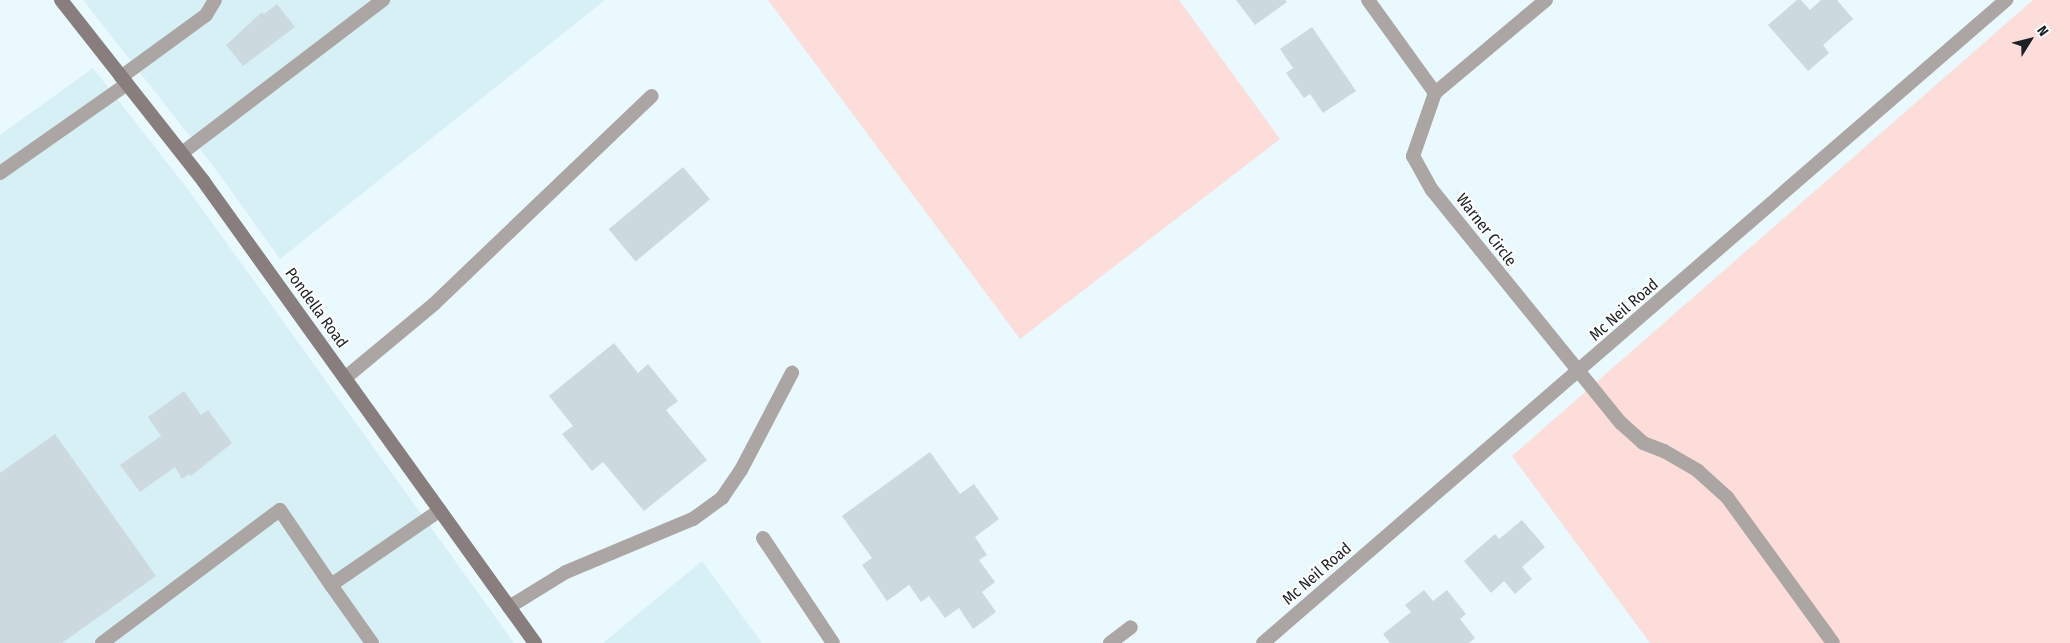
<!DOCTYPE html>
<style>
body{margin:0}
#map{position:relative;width:2070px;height:643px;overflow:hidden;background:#eaf9fd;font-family:"Fira Sans Condensed",sans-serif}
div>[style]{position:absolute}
.built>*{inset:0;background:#d7f0f6}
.green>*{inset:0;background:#fcddd9}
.building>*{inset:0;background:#ccdadf;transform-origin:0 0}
.service>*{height:14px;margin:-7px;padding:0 7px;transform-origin:7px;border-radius:7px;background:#aba5a4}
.minor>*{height:14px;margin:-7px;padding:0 7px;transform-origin:7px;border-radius:7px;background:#aba5a4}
.secondary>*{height:14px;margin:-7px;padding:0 7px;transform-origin:7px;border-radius:7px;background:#887e7d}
span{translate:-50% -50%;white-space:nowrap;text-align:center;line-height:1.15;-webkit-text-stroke:4px #fff;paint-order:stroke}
.street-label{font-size:16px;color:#1c2223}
.north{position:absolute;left:2005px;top:15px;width:50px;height:50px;-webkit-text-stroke:4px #fff;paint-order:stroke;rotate:54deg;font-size:14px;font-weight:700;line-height:20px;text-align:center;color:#1c2223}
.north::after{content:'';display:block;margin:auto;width:18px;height:22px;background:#1c2223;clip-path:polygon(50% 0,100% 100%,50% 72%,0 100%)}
</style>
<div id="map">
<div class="built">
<i style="clip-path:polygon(83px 0,605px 0,280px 259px,217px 171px)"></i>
<i style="clip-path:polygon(93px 68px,190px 192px,514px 643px,0 643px,0 135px)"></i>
<i style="clip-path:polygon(702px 561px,762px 643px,603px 643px)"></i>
</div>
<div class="green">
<i style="clip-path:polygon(768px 0,1179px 0,1280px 139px,1020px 339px)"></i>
<i style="clip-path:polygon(2033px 0,2070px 0,2070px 643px,1650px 643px,1512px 456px)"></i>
</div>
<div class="building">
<i style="clip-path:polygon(1236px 0,1285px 0,1287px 2px,1255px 25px)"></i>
<i style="clip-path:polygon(1797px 0,1801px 0,1810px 10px,1821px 0,1837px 0,1853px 19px,1823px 45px,1829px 53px,1808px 71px,1768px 25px)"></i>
<i style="clip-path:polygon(277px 4px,295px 27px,243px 66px,226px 45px,262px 12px,264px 14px)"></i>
<i style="clip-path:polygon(1312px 27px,1356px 91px,1323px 113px,1310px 94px,1304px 98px,1286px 73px,1293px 68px,1280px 49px)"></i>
<i style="left:683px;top:167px;width:42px;height:97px;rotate:50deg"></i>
<i style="clip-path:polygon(614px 343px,638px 373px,648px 364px,678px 401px,666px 410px,707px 460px,644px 511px,603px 462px,592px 471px,562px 434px,573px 426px,549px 396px)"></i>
<i style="clip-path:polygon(184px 391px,201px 415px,208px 410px,232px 443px,191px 476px,189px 474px,182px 479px,175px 467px,140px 492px,120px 465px,161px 436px,148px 417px)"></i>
<i style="clip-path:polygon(55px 434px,156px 576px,62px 643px,0 643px,0 473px)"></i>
<i style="clip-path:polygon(930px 452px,960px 494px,974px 484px,999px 519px,975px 537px,987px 555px,979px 560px,995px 582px,982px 592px,996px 612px,973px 629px,959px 608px,945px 618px,929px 596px,921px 602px,909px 585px,887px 601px,862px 565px,872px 558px,842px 516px)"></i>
<i style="clip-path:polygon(1522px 520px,1545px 547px,1522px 567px,1532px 579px,1515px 594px,1504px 581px,1491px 593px,1464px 561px,1495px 534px,1499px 539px)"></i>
<i style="clip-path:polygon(1424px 590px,1433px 601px,1447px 590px,1466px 614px,1460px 619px,1475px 638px,1469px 643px,1390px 643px,1383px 634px,1411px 612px,1405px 605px)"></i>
</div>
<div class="service">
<i style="left:121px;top:77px;width:105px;rotate:-36.1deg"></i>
<i style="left:206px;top:15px;width:17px;rotate:-59deg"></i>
<i style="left:182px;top:153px;width:253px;rotate:-37.3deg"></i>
<i style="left:0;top:173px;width:155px;rotate:-35deg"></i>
<i style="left:345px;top:378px;width:116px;rotate:-39.7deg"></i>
<i style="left:434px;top:304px;width:301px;rotate:-43.7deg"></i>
<i style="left:763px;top:538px;width:126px;rotate:56.3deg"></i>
<i style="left:331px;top:585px;width:71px;rotate:54.7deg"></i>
<i style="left:509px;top:607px;width:67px;rotate:-31.6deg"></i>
<i style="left:566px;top:572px;width:138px;rotate:-22.7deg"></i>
<i style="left:693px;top:519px;width:36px;rotate:-36deg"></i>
<i style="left:722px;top:498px;width:34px;rotate:-56deg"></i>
<i style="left:741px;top:470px;width:110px;rotate:-62.3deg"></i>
<i style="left:102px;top:643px;width:222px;rotate:-36.8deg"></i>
<i style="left:280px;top:510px;width:91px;rotate:55.8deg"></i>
<i style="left:331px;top:585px;width:132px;rotate:-34.5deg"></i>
<i style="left:1110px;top:643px;width:26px;rotate:-37deg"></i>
</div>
<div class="minor">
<i style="left:1368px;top:0;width:115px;rotate:54.2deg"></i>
<i style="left:1435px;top:93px;width:145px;rotate:-40deg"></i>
<i style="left:1435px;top:93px;width:67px;rotate:109.2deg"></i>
<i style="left:1413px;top:156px;width:39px;rotate:61deg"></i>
<i style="left:1432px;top:190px;width:300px;rotate:51deg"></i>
<i style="left:1621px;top:423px;width:30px;rotate:42deg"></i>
<i style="left:1643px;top:443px;width:22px;rotate:21deg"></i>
<i style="left:1664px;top:451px;width:39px;rotate:30deg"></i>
<i style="left:1698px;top:471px;width:39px;rotate:42deg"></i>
<i style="left:1727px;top:497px;width:180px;rotate:54deg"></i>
<i style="left:1263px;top:643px;width:983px;rotate:-40.87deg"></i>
</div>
<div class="secondary">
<i style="left:61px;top:0;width:231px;rotate:51.8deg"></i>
<i style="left:204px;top:182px;width:568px;rotate:54.32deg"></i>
</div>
<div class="street-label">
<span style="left:1486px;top:230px;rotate:52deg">Warner Circle</span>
<span style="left:316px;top:308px;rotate:54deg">Pondella Road</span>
<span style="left:1624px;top:310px;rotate:-41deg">Mc Neil Road</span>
<span style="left:1317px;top:574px;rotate:-41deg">Mc Neil Road</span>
</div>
<div class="north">N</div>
</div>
